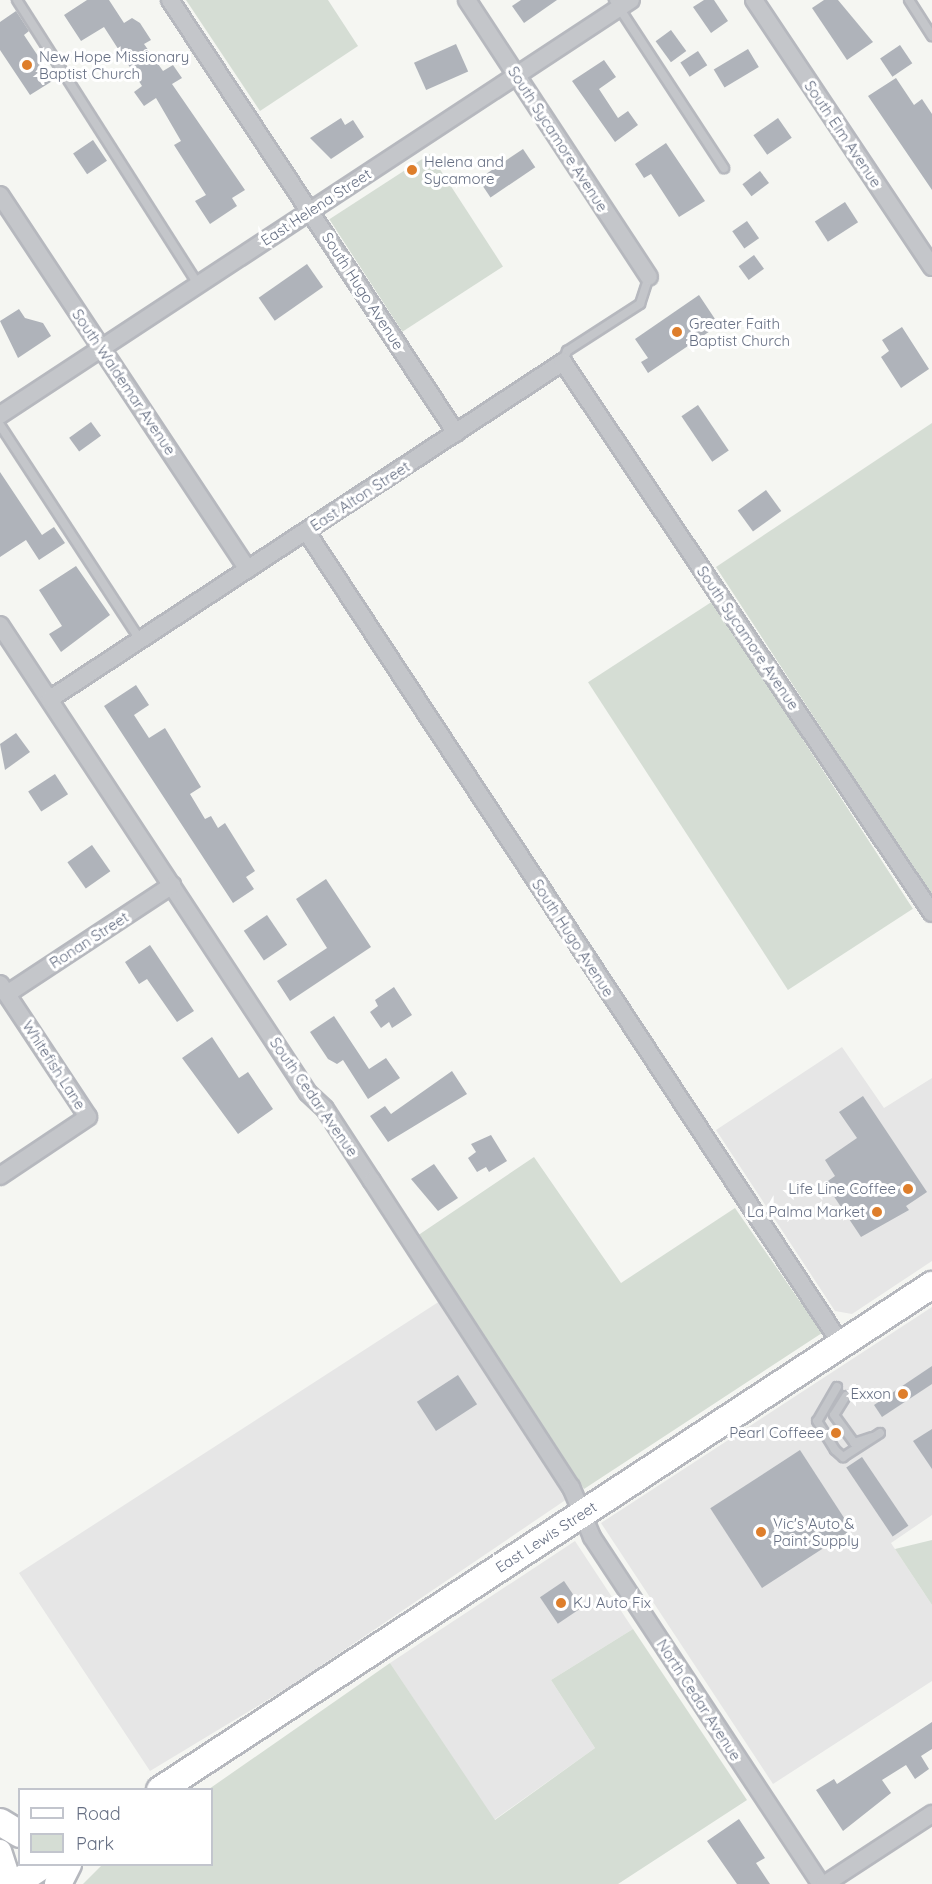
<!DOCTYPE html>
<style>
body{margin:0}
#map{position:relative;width:932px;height:1884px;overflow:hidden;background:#f5f6f2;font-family:Quicksand,sans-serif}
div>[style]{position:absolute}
.built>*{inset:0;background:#e6e6e6}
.green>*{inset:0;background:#d5ddd4;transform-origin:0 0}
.building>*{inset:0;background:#afb3ba;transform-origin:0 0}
.roads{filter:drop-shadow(2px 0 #b6b8be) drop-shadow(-2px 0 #b6b8be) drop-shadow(0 2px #b6b8be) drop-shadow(0 -2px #b6b8be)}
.service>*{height:8px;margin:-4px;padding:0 4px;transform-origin:4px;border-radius:4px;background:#c4c6ca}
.minor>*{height:16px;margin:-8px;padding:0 8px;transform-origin:8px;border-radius:8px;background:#c4c6ca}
.secondary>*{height:22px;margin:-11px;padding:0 11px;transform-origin:11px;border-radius:11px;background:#fff}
.primary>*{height:26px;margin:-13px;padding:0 13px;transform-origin:13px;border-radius:13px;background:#fff}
.dots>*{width:16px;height:16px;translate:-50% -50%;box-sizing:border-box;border:3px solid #fff;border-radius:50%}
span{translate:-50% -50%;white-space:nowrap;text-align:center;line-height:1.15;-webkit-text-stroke:6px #fff;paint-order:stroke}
.poi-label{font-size:15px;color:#666f83}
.left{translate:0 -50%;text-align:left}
.right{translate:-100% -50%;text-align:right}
.street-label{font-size:15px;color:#666f83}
.legend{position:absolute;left:18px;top:1788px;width:195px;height:78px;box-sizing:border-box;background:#fff;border:2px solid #c2c5cd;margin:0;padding:8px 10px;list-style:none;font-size:18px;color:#666f83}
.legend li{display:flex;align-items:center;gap:12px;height:30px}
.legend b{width:30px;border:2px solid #c2c5cd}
</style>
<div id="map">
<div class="built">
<i style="clip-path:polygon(842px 1047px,884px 1108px,932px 1078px,932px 1261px,852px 1314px,835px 1311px,716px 1130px)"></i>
<i style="clip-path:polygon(440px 1301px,567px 1499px,294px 1684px,150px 1771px,19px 1573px)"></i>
<i style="clip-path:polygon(932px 1307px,932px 1515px,891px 1543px,932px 1605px,932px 1681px,773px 1784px,601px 1523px)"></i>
<i style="clip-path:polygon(575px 1541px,633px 1629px,551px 1680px,595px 1748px,494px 1820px,390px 1663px)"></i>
</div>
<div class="green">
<i style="clip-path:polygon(186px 0,328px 0,358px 46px,260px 111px)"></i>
<i style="left:430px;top:154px;width:134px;height:120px;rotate:57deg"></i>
<i style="clip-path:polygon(932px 423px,932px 898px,716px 567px)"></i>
<i style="left:713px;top:601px;width:367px;height:149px;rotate:57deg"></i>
<i style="clip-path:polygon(534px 1157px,621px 1283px,735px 1208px,822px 1333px,584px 1489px,417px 1236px)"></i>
<i style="clip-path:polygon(932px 1540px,932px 1605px,895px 1549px)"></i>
<i style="clip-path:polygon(633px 1629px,747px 1800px,618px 1884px,83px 1884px,102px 1865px,212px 1864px,209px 1789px,390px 1663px,495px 1820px,595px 1748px,551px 1680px)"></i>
</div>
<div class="building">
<i style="clip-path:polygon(87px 0,109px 0,124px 23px,132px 18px,140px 23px,151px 40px,144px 44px,163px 71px,173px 65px,182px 78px,172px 84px,245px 190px,232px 198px,237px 206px,210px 224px,195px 201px,206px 195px,174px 145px,181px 141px,156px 98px,144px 106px,134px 92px,142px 86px,104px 27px,81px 41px,64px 15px)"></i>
<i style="clip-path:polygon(521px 0,557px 0,524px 23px,512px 6px)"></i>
<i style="clip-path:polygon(704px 0,714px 0,728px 21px,711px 33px,693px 7px)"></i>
<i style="clip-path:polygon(824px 0,838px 0,873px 42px,847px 60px,812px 8px)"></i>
<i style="clip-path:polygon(16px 11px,29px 31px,24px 35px,54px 80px,30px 95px,0 50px,0 22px)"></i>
<i style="left:671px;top:30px;width:26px;height:19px;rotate:54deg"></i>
<i style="left:456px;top:44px;width:30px;height:46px;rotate:66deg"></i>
<i style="left:900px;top:45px;width:22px;height:24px;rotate:56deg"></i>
<i style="left:748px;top:49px;width:21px;height:40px;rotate:59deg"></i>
<i style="left:698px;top:51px;width:17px;height:21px;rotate:57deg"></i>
<i style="clip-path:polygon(604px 60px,616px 77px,599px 89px,618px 118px,628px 111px,638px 125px,615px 142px,572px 81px)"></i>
<i style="clip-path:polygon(896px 78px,914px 105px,922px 99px,932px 114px,932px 190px,868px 96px)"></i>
<i style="clip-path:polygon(341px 118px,345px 125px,353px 120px,364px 137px,331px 159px,310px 138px)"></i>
<i style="left:778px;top:118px;width:24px;height:30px;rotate:55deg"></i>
<i style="left:93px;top:140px;width:25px;height:24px;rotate:56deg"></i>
<i style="clip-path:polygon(666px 143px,705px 201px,679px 217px,651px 174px,644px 178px,635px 164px)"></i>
<i style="left:523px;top:149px;width:22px;height:54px;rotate:56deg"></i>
<i style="left:760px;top:171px;width:15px;height:22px;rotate:53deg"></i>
<i style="left:845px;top:202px;width:24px;height:36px;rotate:57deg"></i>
<i style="left:747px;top:221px;width:21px;height:18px;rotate:55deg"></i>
<i style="left:754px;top:255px;width:17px;height:19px;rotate:54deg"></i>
<i style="left:307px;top:264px;width:28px;height:59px;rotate:55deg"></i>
<i style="clip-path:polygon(699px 295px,719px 325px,648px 373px,641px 362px,648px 358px,635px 339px)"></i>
<i style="clip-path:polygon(19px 309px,25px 318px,43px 323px,51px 336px,18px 358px,0 321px)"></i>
<i style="clip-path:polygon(902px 327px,929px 369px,901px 388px,881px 357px,889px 351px,882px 340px)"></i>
<i style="left:698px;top:405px;width:55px;height:20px;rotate:56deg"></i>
<i style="left:91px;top:422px;width:17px;height:27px;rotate:54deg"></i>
<i style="clip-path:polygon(0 472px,42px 535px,54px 527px,65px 543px,39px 560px,26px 540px,0 557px)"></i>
<i style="left:766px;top:490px;width:26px;height:35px;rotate:54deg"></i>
<i style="clip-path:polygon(76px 566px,110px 615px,61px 652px,49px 634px,62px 626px,39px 590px)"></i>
<i style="clip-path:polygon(136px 685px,149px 705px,134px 715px,149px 738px,165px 728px,201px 787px,190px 794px,205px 819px,211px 816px,218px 828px,225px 823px,255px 871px,246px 877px,254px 889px,233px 903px,104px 706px)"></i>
<i style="clip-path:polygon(16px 733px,30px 752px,5px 770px,0 744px)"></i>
<i style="left:55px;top:774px;width:24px;height:32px;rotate:57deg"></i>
<i style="left:92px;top:845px;width:32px;height:30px;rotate:55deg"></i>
<i style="clip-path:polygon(326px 879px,371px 947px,290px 1001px,277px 981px,327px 948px,296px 899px)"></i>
<i style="left:267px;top:915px;width:36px;height:28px;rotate:56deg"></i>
<i style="clip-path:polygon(150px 945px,194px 1011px,177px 1022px,147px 979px,139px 984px,125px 962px)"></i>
<i style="clip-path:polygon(394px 987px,412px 1015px,392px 1028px,389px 1022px,381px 1028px,370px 1012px,378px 1006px,375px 1000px)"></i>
<i style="clip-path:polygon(334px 1016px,369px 1069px,386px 1058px,400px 1078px,368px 1099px,343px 1060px,337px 1064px,328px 1059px,310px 1032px)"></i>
<i style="clip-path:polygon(212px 1037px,239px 1078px,248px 1072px,273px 1109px,238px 1134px,182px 1058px)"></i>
<i style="clip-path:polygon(452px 1071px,467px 1094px,388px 1142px,370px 1116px,385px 1106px,391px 1114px)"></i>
<i style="clip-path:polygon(863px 1096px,927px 1192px,906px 1206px,909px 1210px,861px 1237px,825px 1183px,835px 1176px,825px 1160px,857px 1138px,839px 1112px)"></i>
<i style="clip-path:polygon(491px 1135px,507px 1161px,489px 1172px,486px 1167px,477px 1172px,468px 1158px,476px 1152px,471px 1144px)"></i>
<i style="clip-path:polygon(434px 1164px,458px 1198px,438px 1211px,411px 1179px)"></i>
<i style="clip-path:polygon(932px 1366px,932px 1384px,882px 1417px,874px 1405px)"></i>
<i style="left:458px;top:1375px;width:35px;height:49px;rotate:57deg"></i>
<i style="clip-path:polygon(932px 1429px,932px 1469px,913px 1441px)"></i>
<i style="left:800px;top:1450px;width:95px;height:107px;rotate:57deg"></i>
<i style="left:862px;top:1457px;width:83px;height:19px;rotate:56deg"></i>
<i style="left:564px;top:1581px;width:32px;height:29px;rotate:56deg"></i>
<i style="clip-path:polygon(932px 1722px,932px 1749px,921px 1756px,929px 1769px,915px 1779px,906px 1765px,882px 1780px,891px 1793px,843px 1831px,816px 1790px,834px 1779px,837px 1784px)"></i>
<i style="clip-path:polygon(739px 1819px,765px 1858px,756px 1863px,770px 1884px,737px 1884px,707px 1841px)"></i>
</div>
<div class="roads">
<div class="service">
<i style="left:17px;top:0;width:337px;rotate:57.5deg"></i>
<i style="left:614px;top:0;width:201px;rotate:56.8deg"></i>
<i style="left:909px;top:0;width:43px;rotate:57.4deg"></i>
<i style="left:563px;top:362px;width:12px;rotate:-70deg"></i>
<i style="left:567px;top:351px;width:87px;rotate:-32.8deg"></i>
<i style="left:640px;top:304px;width:28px;rotate:-72deg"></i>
<i style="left:0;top:425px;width:257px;rotate:56.9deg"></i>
<i style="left:837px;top:1387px;width:39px;rotate:120deg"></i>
<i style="left:817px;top:1421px;width:34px;rotate:58deg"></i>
<i style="left:835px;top:1450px;width:11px;rotate:41deg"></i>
<i style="left:843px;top:1457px;width:44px;rotate:-33deg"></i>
<i style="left:846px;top:1396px;width:22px;rotate:122deg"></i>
<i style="left:834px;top:1415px;width:34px;rotate:54deg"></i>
<i style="left:854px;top:1443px;width:19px;rotate:-18deg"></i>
</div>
<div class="minor">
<i style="left:170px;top:0;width:519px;rotate:56.55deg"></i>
<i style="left:467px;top:0;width:331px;rotate:56.7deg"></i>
<i style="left:754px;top:0;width:321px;rotate:56.3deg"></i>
<i style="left:0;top:195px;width:449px;rotate:56.5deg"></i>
<i style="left:0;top:415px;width:755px;rotate:-33.33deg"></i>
<i style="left:306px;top:531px;width:973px;rotate:56.65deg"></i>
<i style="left:0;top:625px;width:560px;rotate:56.65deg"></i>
<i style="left:308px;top:1093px;width:23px;rotate:43deg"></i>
<i style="left:325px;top:1109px;width:86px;rotate:56.9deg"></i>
<i style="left:372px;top:1181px;width:365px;rotate:57deg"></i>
<i style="left:571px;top:1487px;width:54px;rotate:67.2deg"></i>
<i style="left:592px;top:1537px;width:416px;rotate:56.6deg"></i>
<i style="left:50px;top:699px;width:614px;rotate:-33.3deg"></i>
<i style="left:563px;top:362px;width:663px;rotate:56.19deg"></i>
<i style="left:0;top:984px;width:159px;rotate:56.5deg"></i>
<i style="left:88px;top:1117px;width:106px;rotate:146.2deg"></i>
<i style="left:7px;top:994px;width:198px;rotate:-33.4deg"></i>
<i style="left:825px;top:1884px;width:128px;rotate:-33.2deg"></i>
</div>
<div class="secondary">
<i style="left:0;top:1851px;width:35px;rotate:72deg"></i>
</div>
<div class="primary">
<i style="left:160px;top:1790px;width:923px;rotate:-33.19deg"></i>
<i style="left:0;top:1822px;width:23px;rotate:31deg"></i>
<i style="left:15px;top:1884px;width:36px;rotate:-34deg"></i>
<i style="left:58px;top:1884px;width:22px;rotate:-63deg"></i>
</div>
</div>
<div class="dots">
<i style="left:27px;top:65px;background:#de7e2b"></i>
<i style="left:412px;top:170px;background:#de7e2b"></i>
<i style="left:677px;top:332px;background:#de7e2b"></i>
<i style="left:908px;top:1189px;background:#de7e2b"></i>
<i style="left:877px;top:1212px;background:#de7e2b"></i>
<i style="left:903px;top:1394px;background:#de7e2b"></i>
<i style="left:836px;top:1433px;background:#de7e2b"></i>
<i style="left:761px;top:1532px;background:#de7e2b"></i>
<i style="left:561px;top:1603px;background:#de7e2b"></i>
</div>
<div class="poi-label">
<span class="left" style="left:39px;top:65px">New Hope Missionary<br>Baptist Church</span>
<span class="left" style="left:424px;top:170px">Helena and<br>Sycamore</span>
<span class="left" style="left:689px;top:332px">Greater Faith<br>Baptist Church</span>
<span class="right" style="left:896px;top:1189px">Life Line Coffee</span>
<span class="right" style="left:865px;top:1212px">La Palma Market</span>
<span class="right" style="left:891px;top:1394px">Exxon</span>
<span class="right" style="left:824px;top:1433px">Pearl Coffeee</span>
<span class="left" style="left:773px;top:1532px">Vic's Auto &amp;<br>Paint Supply</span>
<span class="left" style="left:573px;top:1603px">KJ Auto Fix</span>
</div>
<div class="street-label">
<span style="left:843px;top:134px;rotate:56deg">South Elm Avenue</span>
<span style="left:558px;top:139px;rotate:57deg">South Sycamore Avenue</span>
<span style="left:316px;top:207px;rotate:-33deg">East Helena Street</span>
<span style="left:363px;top:291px;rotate:57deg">South Hugo Avenue</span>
<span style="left:124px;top:382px;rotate:56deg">South Waldemar Avenue</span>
<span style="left:360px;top:496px;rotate:-33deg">East Alton Street</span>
<span style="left:748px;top:638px;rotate:56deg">South Sycamore Avenue</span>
<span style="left:573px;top:938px;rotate:57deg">South Hugo Avenue</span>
<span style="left:89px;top:940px;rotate:-33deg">Ronan Street</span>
<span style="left:54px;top:1065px;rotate:57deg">Whitefish Lane</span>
<span style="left:314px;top:1097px;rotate:55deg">South Cedar Avenue</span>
<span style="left:546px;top:1537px;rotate:-33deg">East Lewis Street</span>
<span style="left:699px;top:1700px;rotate:57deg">North Cedar Avenue</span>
</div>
<ul class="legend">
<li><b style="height:8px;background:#fff"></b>Road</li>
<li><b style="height:16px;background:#d5ddd4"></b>Park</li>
</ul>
</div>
